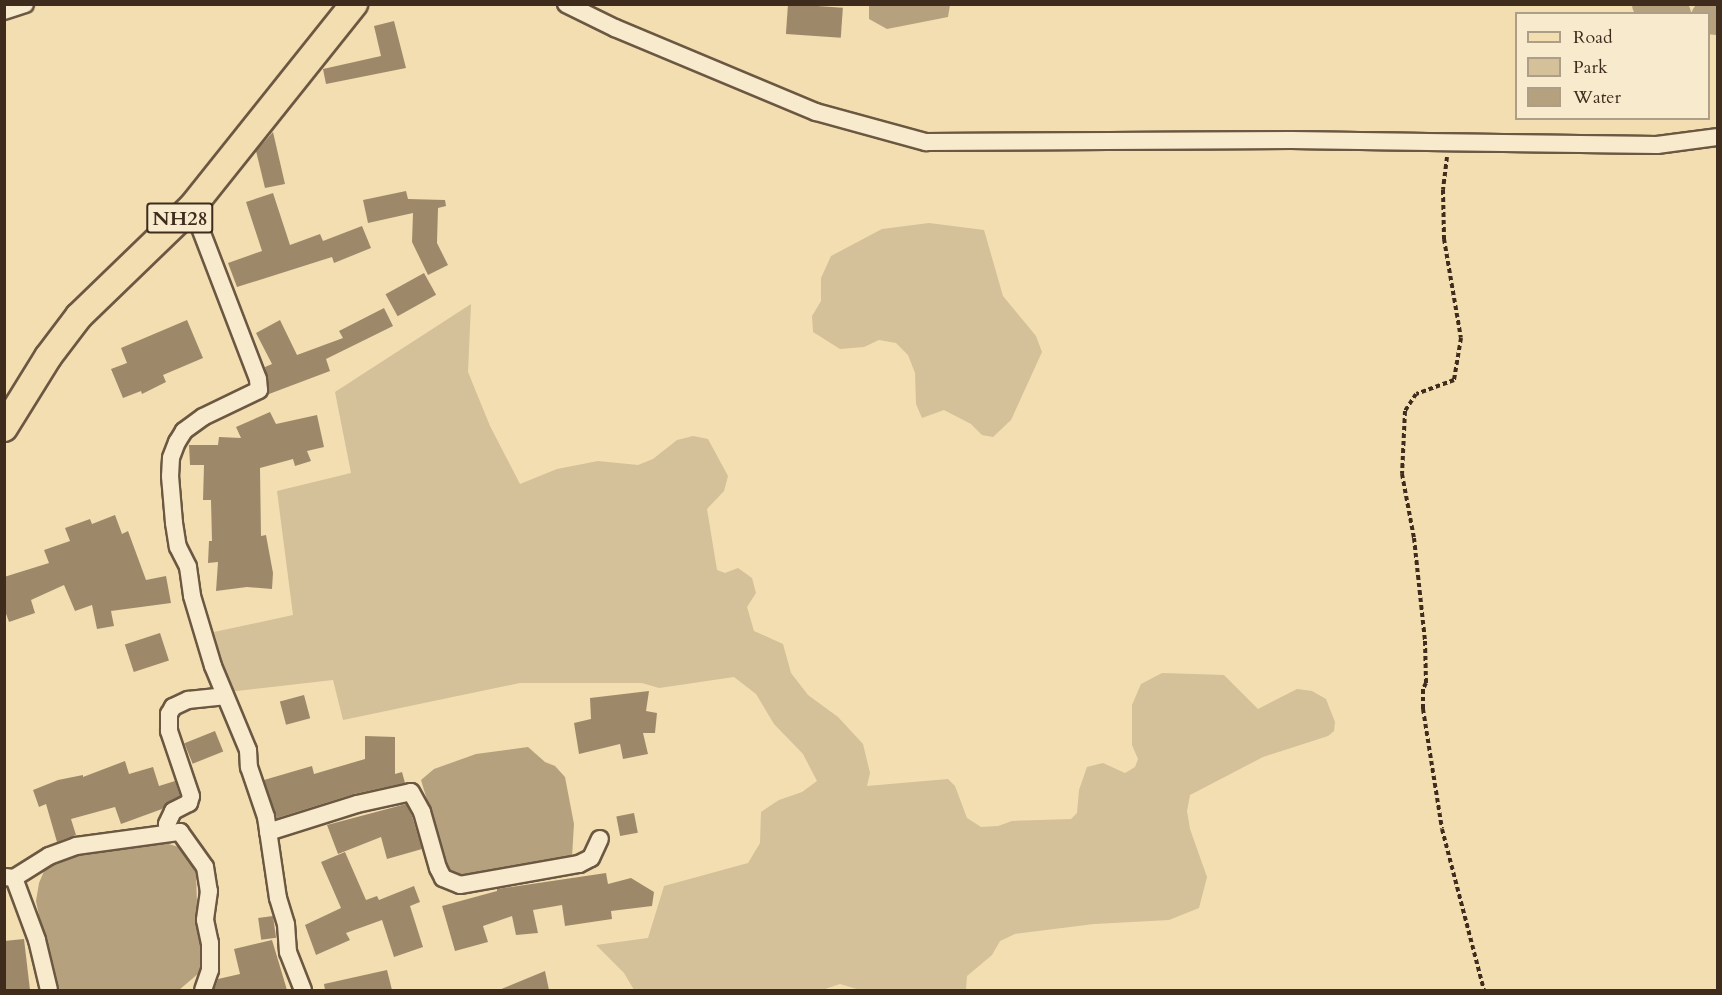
<!DOCTYPE html>
<style>
body{margin:0}
#map{position:relative;width:1722px;height:995px;overflow:hidden;background:#f3deb2;font-family:Cardo,serif}
div>[style]{position:absolute}
.green>*{inset:0;background:#d4c099}
.water>*{inset:0;background:#b6a17f}
.river>*{height:34px;margin:-17px;padding:0 17px;transform-origin:17px;border-radius:17px;background:#b6a17f}
.building>*{inset:0;background:#9d896a;transform-origin:0 0}
.path>*{height:4px;margin-top:-2px;transform-origin:0;background:repeating-linear-gradient(90deg,#3f2c1d 0 4.5px,transparent 0 7.5px)}
.roads{filter:drop-shadow(2px 0 #6c5842) drop-shadow(-2px 0 #6c5842) drop-shadow(0 2px #6c5842) drop-shadow(0 -2px #6c5842)}
.minor>*{height:16px;margin:-8px;padding:0 8px;transform-origin:8px;border-radius:8px;background:#f7eacd}
.primary>*{height:26px;margin:-13px;padding:0 13px;transform-origin:13px;border-radius:13px;background:#f3deb2}
span{translate:-50% -50%;white-space:nowrap;text-align:center;line-height:1.15;-webkit-text-stroke:6px #f7eacd;paint-order:stroke}
.shield-label span{padding:2px 4px;background:#f7eacd;border:2px solid;border-radius:4px;-webkit-text-stroke-width:0}
.shield-label{font-size:20px;color:#3f2c1d;font-weight:700}
.frame{position:absolute;inset:0;border:6px solid #3f2c1d;pointer-events:none}
.legend{position:absolute;left:1515px;top:12px;width:195px;height:108px;box-sizing:border-box;background:#f7eacd;border:2px solid #ad9e87;margin:0;padding:8px 10px;list-style:none;font-size:18px;color:#3f2c1d}
.legend li{display:flex;align-items:center;gap:12px;height:30px}
.legend b{width:30px;border:2px solid #ad9e87}
</style>
<div id="map">
<div class="green">
<i style="clip-path:polygon(929px 223px,984px 230px,1003px 296px,1036px 336px,1042px 352px,1011px 420px,993px 437px,982px 435px,971px 424px,944px 410px,922px 418px,916px 404px,915px 373px,908px 355px,896px 343px,879px 340px,864px 347px,840px 349px,813px 332px,812px 316px,821px 301px,821px 278px,831px 256px,882px 229px)"></i>
<i style="clip-path:polygon(471px 304px,468px 372px,490px 426px,520px 484px,557px 469px,598px 461px,638px 465px,653px 459px,677px 440px,693px 436px,708px 439px,728px 476px,724px 491px,707px 509px,717px 570px,725px 573px,738px 568px,752px 578px,756px 593px,747px 607px,754px 631px,783px 644px,791px 673px,808px 695px,838px 717px,863px 744px,870px 773px,867px 786px,948px 779px,955px 786px,967px 818px,981px 827px,998px 826px,1012px 821px,1071px 819px,1077px 813px,1079px 790px,1087px 767px,1103px 763px,1125px 773px,1135px 767px,1138px 759px,1132px 745px,1132px 705px,1141px 684px,1162px 673px,1224px 675px,1258px 709px,1297px 689px,1312px 691px,1326px 699px,1335px 722px,1334px 731px,1328px 736px,1263px 757px,1190px 795px,1187px 811px,1190px 829px,1207px 877px,1199px 908px,1169px 920px,1094px 924px,1015px 934px,1000px 941px,992px 955px,967px 976px,966px 990px,860px 990px,840px 984px,822px 990px,634px 990px,624px 973px,596px 945px,648px 938px,664px 886px,748px 863px,760px 843px,761px 812px,779px 800px,802px 792px,817px 781px,803px 754px,774px 724px,756px 694px,734px 677px,659px 688px,642px 683px,520px 683px,343px 720px,333px 680px,228px 692px,214px 632px,293px 615px,277px 491px,351px 473px,335px 392px)"></i>
</div>
<div class="water">
<i style="clip-path:polygon(869px 5px,869px 4px,950px 5px,948px 17px,887px 29px,869px 19px)"></i>
<i style="clip-path:polygon(528px 747px,545px 762px,555px 766px,565px 777px,574px 824px,572px 857px,549px 863px,451px 880px,421px 780px,434px 769px,476px 754px)"></i>
<i style="clip-path:polygon(165px 843px,179px 847px,187px 854px,196px 874px,198px 932px,204px 957px,199px 973px,179px 990px,54px 990px,36px 901px,39px 883px,47px 864px,93px 851px)"></i>
</div>
<div class="river">
<i style="left:1649px;top:4px;width:27px;rotate:22deg"></i>
<i style="left:1708px;top:17px;width:10px;rotate:6deg"></i>
</div>
<div class="building">
<i style="left:788px;top:4px;width:55px;height:30px;rotate:4deg"></i>
<i style="clip-path:polygon(394px 21px,406px 68px,326px 84px,323px 69px,381px 56px,374px 26px)"></i>
<i style="clip-path:polygon(273px 132px,285px 184px,265px 188px,256px 151px)"></i>
<i style="clip-path:polygon(406px 191px,408px 199px,445px 200px,446px 206px,438px 208px,437px 243px,448px 265px,428px 275px,412px 242px,413px 213px,368px 223px,363px 200px)"></i>
<i style="clip-path:polygon(273px 193px,290px 245px,320px 234px,323px 241px,362px 226px,371px 248px,334px 263px,332px 257px,237px 287px,228px 263px,262px 251px,246px 202px)"></i>
<i style="left:424px;top:273px;width:25px;height:44px;rotate:61deg"></i>
<i style="clip-path:polygon(384px 308px,393px 326px,326px 359px,330px 371px,269px 394px,265px 367px,272px 364px,256px 333px,280px 320px,297px 355px,343px 338px,339px 331px)"></i>
<i style="clip-path:polygon(187px 320px,203px 358px,163px 375px,166px 382px,142px 394px,141px 391px,123px 398px,111px 369px,127px 363px,121px 348px)"></i>
<i style="clip-path:polygon(270px 412px,276px 424px,317px 415px,324px 447px,307px 451px,311px 461px,295px 466px,293px 459px,260px 468px,261px 536px,266px 535px,273px 573px,272px 589px,247px 587px,216px 591px,218px 562px,208px 563px,209px 541px,212px 541px,211px 500px,203px 500px,204px 465px,190px 465px,189px 445px,218px 445px,219px 437px,241px 438px,236px 427px)"></i>
<i style="clip-path:polygon(115px 515px,122px 534px,128px 531px,146px 580px,166px 576px,171px 603px,111px 611px,114px 626px,97px 629px,92px 605px,75px 611px,64px 585px,31px 600px,35px 613px,9px 622px,4px 608px,4px 577px,49px 563px,44px 550px,70px 541px,65px 528px,90px 519px,92px 524px)"></i>
<i style="left:160px;top:633px;width:29px;height:37px;rotate:72deg"></i>
<i style="clip-path:polygon(649px 691px,646px 711px,657px 713px,655px 733px,643px 733px,648px 754px,623px 759px,620px 744px,579px 754px,574px 723px,591px 719px,590px 698px)"></i>
<i style="left:304px;top:695px;width:24px;height:25px;rotate:75deg"></i>
<i style="left:215px;top:731px;width:22px;height:33px;rotate:68deg"></i>
<i style="clip-path:polygon(365px 736px,395px 737px,395px 774px,402px 772px,405px 783px,354px 794px,277px 818px,264px 780px,312px 766px,314px 774px,365px 759px)"></i>
<i style="clip-path:polygon(125px 761px,129px 774px,153px 767px,159px 786px,175px 781px,180px 796px,168px 802px,162px 809px,121px 824px,115px 807px,71px 819px,76px 835px,57px 842px,46px 804px,39px 807px,33px 790px,58px 780px,83px 775px,83px 777px)"></i>
<i style="clip-path:polygon(406px 804px,412px 816px,422px 849px,387px 859px,381px 837px,338px 854px,327px 825px)"></i>
<i style="left:634px;top:813px;width:20px;height:18px;rotate:79deg"></i>
<i style="clip-path:polygon(345px 852px,366px 900px,377px 896px,379px 900px,414px 886px,420px 902px,410px 906px,423px 947px,394px 957px,382px 920px,346px 933px,350px 940px,316px 955px,305px 925px,341px 908px,321px 862px)"></i>
<i style="clip-path:polygon(606px 873px,608px 884px,631px 878px,654px 892px,652px 906px,611px 911px,612px 919px,565px 926px,562px 905px,533px 910px,538px 933px,516px 935px,512px 916px,483px 926px,488px 942px,455px 951px,442px 906px,497px 891px,497px 889px)"></i>
<i style="left:273px;top:916px;width:22px;height:15px;rotate:82deg"></i>
<i style="clip-path:polygon(24px 939px,30px 990px,4px 990px,4px 941px)"></i>
<i style="clip-path:polygon(272px 940px,287px 990px,214px 990px,218px 979px,240px 974px,234px 949px)"></i>
<i style="clip-path:polygon(387px 970px,392px 990px,325px 990px,324px 984px)"></i>
<i style="clip-path:polygon(545px 971px,549px 990px,499px 990px)"></i>
</div>
<div class="path">
<i style="left:1447px;top:157px;width:33px;rotate:97deg"></i>
<i style="left:1443px;top:190px;width:49px;rotate:88.8deg"></i>
<i style="left:1444px;top:239px;width:100px;rotate:80.3deg"></i>
<i style="left:1461px;top:338px;width:43px;rotate:99.5deg"></i>
<i style="left:1454px;top:380px;width:40px;rotate:159.8deg"></i>
<i style="left:1416px;top:394px;width:20px;rotate:123deg"></i>
<i style="left:1405px;top:411px;width:63px;rotate:92.7deg"></i>
<i style="left:1402px;top:474px;width:65px;rotate:79.4deg"></i>
<i style="left:1414px;top:538px;width:104px;rotate:83.9deg"></i>
<i style="left:1425px;top:641px;width:42px;rotate:88.6deg"></i>
<i style="left:1426px;top:683px;width:7px;rotate:117deg"></i>
<i style="left:1423px;top:689px;width:20px;rotate:90deg"></i>
<i style="left:1423px;top:709px;width:121px;rotate:81deg"></i>
<i style="left:1442px;top:829px;width:166px;rotate:75.4deg"></i>
</div>
<div class="roads">
<div class="minor">
<i style="left:566px;top:4px;width:55px;rotate:26.1deg"></i>
<i style="left:615px;top:28px;width:218px;rotate:22.7deg"></i>
<i style="left:816px;top:112px;width:114px;rotate:15.3deg"></i>
<i style="left:926px;top:142px;width:365px;rotate:-0.3deg"></i>
<i style="left:1291px;top:140px;width:366px;rotate:0.8deg"></i>
<i style="left:1657px;top:145px;width:62px;rotate:-7.5deg"></i>
<i style="left:4px;top:11px;width:22px;rotate:-18deg"></i>
<i style="left:192px;top:207px;width:184px;rotate:69deg"></i>
<i style="left:258px;top:379px;width:11px;rotate:85deg"></i>
<i style="left:259px;top:390px;width:62px;rotate:154.3deg"></i>
<i style="left:203px;top:417px;width:24px;rotate:144deg"></i>
<i style="left:184px;top:431px;width:13px;rotate:122deg"></i>
<i style="left:177px;top:442px;width:17px;rotate:111deg"></i>
<i style="left:171px;top:458px;width:18px;rotate:93deg"></i>
<i style="left:170px;top:476px;width:47px;rotate:85.1deg"></i>
<i style="left:174px;top:523px;width:24px;rotate:81deg"></i>
<i style="left:178px;top:547px;width:22px;rotate:63deg"></i>
<i style="left:188px;top:567px;width:29px;rotate:82deg"></i>
<i style="left:192px;top:596px;width:73px;rotate:73.3deg"></i>
<i style="left:213px;top:666px;width:91px;rotate:67.4deg"></i>
<i style="left:248px;top:750px;width:17px;rotate:87deg"></i>
<i style="left:249px;top:767px;width:53px;rotate:71.2deg"></i>
<i style="left:266px;top:817px;width:82px;rotate:81.6deg"></i>
<i style="left:278px;top:898px;width:27px;rotate:73deg"></i>
<i style="left:286px;top:924px;width:28px;rotate:86deg"></i>
<i style="left:288px;top:952px;width:41px;rotate:68.5deg"></i>
<i style="left:268px;top:832px;width:93px;rotate:-17.5deg"></i>
<i style="left:357px;top:804px;width:55px;rotate:-12.5deg"></i>
<i style="left:411px;top:792px;width:23px;rotate:61deg"></i>
<i style="left:422px;top:812px;width:58px;rotate:74.1deg"></i>
<i style="left:438px;top:868px;width:11px;rotate:63deg"></i>
<i style="left:443px;top:878px;width:18px;rotate:22deg"></i>
<i style="left:460px;top:885px;width:121px;rotate:-10deg"></i>
<i style="left:579px;top:864px;width:13px;rotate:-27deg"></i>
<i style="left:591px;top:858px;width:21px;rotate:-65deg"></i>
<i style="left:168px;top:833px;width:9px;rotate:-96deg"></i>
<i style="left:167px;top:824px;width:14px;rotate:-65deg"></i>
<i style="left:173px;top:811px;width:18px;rotate:-27deg"></i>
<i style="left:189px;top:803px;width:7px;rotate:-74deg"></i>
<i style="left:191px;top:796px;width:69px;rotate:-108.7deg"></i>
<i style="left:169px;top:731px;width:17px;rotate:-90deg"></i>
<i style="left:169px;top:714px;width:8px;rotate:-60deg"></i>
<i style="left:173px;top:707px;width:17px;rotate:-25deg"></i>
<i style="left:188px;top:700px;width:36px;rotate:-6deg"></i>
<i style="left:5px;top:877px;width:9px;rotate:6deg"></i>
<i style="left:14px;top:878px;width:66px;rotate:69.6deg"></i>
<i style="left:37px;top:940px;width:51px;rotate:76.5deg"></i>
<i style="left:14px;top:878px;width:41px;rotate:-32.2deg"></i>
<i style="left:49px;top:856px;width:29px;rotate:-20deg"></i>
<i style="left:76px;top:846px;width:105px;rotate:-7.7deg"></i>
<i style="left:180px;top:832px;width:43px;rotate:54.5deg"></i>
<i style="left:205px;top:867px;width:24px;rotate:81deg"></i>
<i style="left:209px;top:891px;width:29px;rotate:98deg"></i>
<i style="left:205px;top:920px;width:24px;rotate:78deg"></i>
<i style="left:210px;top:943px;width:27px;rotate:90deg"></i>
<i style="left:210px;top:970px;width:21px;rotate:109deg"></i>
</div>
<div class="primary">
<i style="left:4px;top:428px;width:84px;rotate:-58.2deg"></i>
<i style="left:48px;top:357px;width:51px;rotate:-52.9deg"></i>
<i style="left:79px;top:316px;width:157px;rotate:-44deg"></i>
<i style="left:192px;top:207px;width:260px;rotate:-51.4deg"></i>
</div>
</div>
<div class="shield-label">
<span style="left:180px;top:218px">NH28</span>
</div>
<div class="frame"></div>
<ul class="legend">
<li><b style="height:8px;background:#f3deb2"></b>Road</li>
<li><b style="height:16px;background:#d4c099"></b>Park</li>
<li><b style="height:16px;background:#b6a17f"></b>Water</li>
</ul>
</div>
